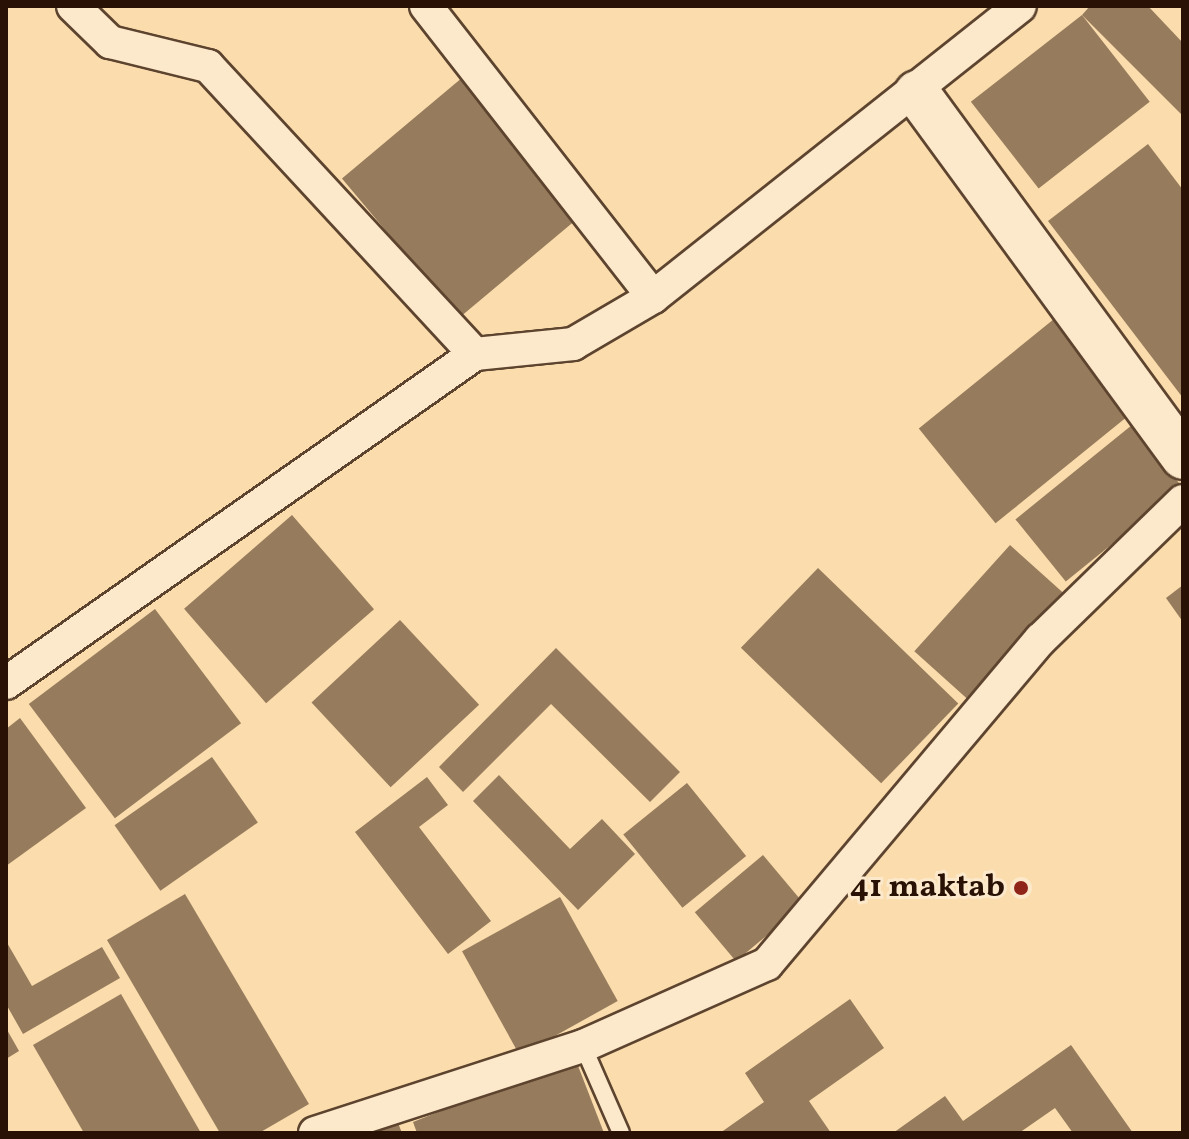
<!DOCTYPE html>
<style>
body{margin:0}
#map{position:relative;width:1189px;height:1139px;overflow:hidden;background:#fadcad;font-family:Vollkorn,serif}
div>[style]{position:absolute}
.building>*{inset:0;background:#967b5c;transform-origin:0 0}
.roads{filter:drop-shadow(2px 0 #5d442f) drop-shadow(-2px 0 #5d442f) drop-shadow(0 2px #5d442f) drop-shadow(0 -2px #5d442f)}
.lane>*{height:16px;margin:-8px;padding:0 8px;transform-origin:8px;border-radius:8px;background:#fce8ca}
.street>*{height:32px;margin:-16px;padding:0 16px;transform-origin:16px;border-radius:16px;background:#fce8ca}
.secondary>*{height:44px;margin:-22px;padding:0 22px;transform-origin:22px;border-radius:22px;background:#fce8ca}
.dots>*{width:22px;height:22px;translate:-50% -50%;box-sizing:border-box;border:4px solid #fce8ca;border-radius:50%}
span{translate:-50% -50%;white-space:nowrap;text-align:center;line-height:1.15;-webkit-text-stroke:6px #fce8ca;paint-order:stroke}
.poi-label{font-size:32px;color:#291205;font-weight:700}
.right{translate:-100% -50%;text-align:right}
.frame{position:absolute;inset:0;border:8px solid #291205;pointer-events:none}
</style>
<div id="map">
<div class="building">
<i style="clip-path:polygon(1090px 6px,1148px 6px,1183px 43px,1183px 116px,1082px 15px)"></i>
<i style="left:1082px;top:15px;width:110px;height:141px;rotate:52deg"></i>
<i style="left:463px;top:77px;width:182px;height:158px;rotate:50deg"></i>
<i style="clip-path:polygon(1148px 144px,1183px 190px,1183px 398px,1048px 221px)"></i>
<i style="left:1054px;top:319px;width:122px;height:174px;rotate:51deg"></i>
<i style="left:1132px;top:425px;width:80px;height:150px;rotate:51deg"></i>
<i style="left:292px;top:515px;width:125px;height:143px;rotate:49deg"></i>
<i style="left:1010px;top:545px;width:73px;height:143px;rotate:42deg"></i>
<i style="left:818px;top:568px;width:195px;height:111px;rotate:44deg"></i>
<i style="clip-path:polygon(1183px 585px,1183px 622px,1166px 598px)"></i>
<i style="left:155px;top:609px;width:143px;height:158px;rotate:53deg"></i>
<i style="left:400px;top:620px;width:116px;height:121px;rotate:47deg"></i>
<i style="clip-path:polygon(556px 648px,680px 772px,650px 802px,551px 704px,463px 792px,439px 767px)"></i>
<i style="clip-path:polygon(20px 718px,86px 808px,6px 866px,6px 729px)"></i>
<i style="left:212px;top:757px;width:80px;height:119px;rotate:55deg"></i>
<i style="clip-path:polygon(499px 775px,570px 849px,602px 819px,635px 854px,578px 910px,473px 801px)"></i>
<i style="clip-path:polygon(427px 777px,448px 805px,419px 827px,491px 921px,448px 954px,355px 832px)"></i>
<i style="left:687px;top:783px;width:94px;height:82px;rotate:51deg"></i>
<i style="left:763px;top:855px;width:64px;height:89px;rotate:50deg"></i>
<i style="clip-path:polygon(185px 894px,309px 1104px,259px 1133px,220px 1133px,107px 940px)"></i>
<i style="left:560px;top:897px;width:119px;height:112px;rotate:61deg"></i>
<i style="clip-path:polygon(6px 941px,32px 986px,102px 947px,120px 978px,23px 1034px,6px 1004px)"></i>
<i style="clip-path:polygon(121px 994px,201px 1133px,84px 1133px,33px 1045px)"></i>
<i style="clip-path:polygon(850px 999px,884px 1048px,809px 1101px,831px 1133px,720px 1133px,764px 1102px,745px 1073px)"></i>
<i style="clip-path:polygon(6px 1028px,19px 1051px,6px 1059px)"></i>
<i style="clip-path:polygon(1071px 1045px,1133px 1133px,1073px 1133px,1055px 1108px,1019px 1133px,893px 1133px,945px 1096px,963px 1121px)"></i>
<i style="clip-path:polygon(575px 1058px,604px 1133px,417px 1133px,413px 1122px)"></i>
<i style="clip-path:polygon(396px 1118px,402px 1133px,362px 1133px)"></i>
</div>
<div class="roads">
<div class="lane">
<i style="left:583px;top:1046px;width:95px;rotate:66.4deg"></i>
</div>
<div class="street">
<i style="left:73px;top:6px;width:52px;rotate:44.2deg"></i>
<i style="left:110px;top:42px;width:101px;rotate:13.8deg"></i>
<i style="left:208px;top:66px;width:393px;rotate:47.2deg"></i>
<i style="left:426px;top:6px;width:369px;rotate:52deg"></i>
<i style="left:6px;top:683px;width:573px;rotate:-35.05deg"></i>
<i style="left:475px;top:354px;width:99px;rotate:-5.8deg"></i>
<i style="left:573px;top:344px;width:93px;rotate:-30.4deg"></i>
<i style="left:653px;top:297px;width:468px;rotate:-38.4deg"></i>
<i style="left:315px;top:1133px;width:282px;rotate:-18deg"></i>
<i style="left:583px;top:1046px;width:201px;rotate:-24deg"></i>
<i style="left:767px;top:964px;width:425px;rotate:-49.9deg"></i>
<i style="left:1041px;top:639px;width:198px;rotate:-44.2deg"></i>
</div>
<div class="secondary">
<i style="left:917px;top:93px;width:451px;rotate:53.8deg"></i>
</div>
</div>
<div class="dots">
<i style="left:1021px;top:888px;background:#8f2418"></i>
</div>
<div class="poi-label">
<span class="right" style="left:1005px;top:888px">41 maktab</span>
</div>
<div class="frame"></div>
</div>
